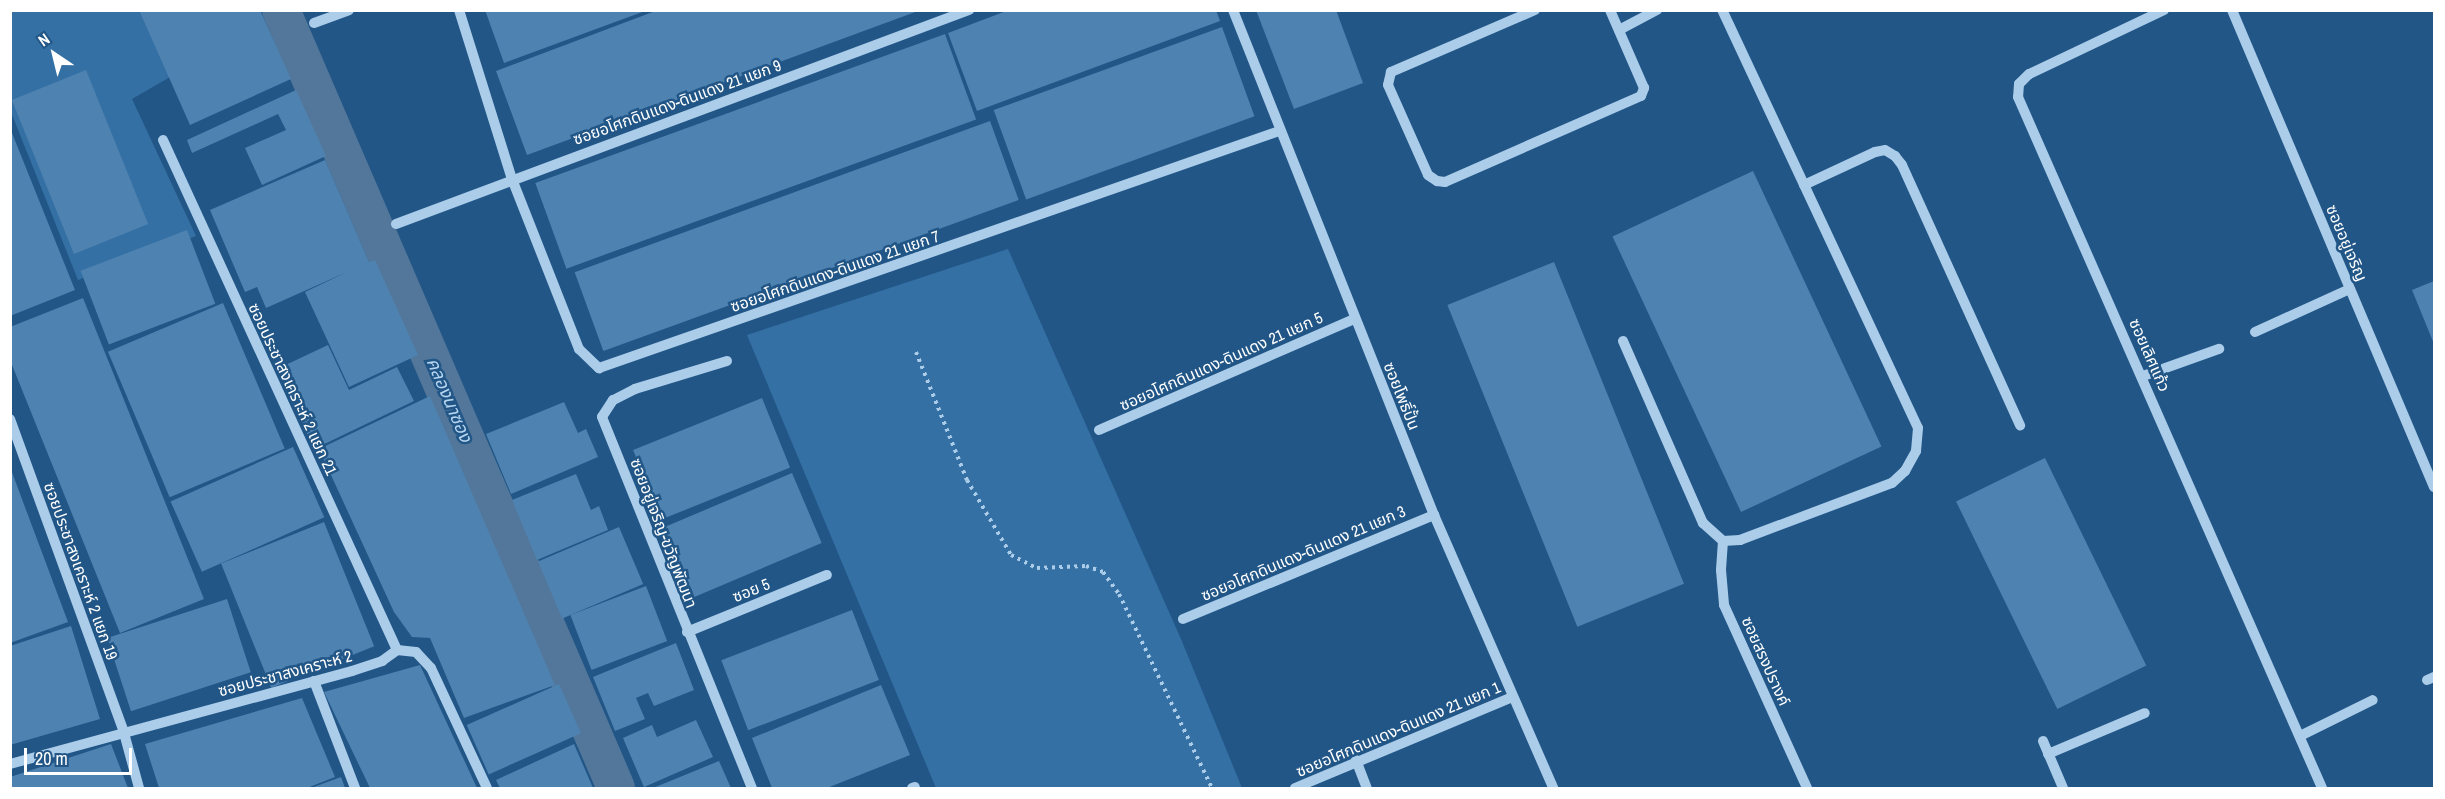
<!DOCTYPE html>
<meta charset="utf-8">
<style>
body{margin:0}
#map{position:relative;width:2445px;height:799px;overflow:hidden;background:#215687;font-family:"Archivo Narrow","Noto Sans Thai",sans-serif}
div>[style]{position:absolute}
.green>*{inset:0;background:#3570a4}
.canal>*{height:38px;margin:-19px;padding:0 19px;transform-origin:19px;border-radius:19px;background:#53779a}
.building>*{inset:0;background:#4e82b1;transform-origin:0 0}
.path>*{height:4px;margin-top:-2px;transform-origin:0;background:repeating-linear-gradient(90deg,#abcdea 0 3px,transparent 0 7.5px)}
.minor>*{height:10px;margin:-5px;padding:0 5px;transform-origin:5px;border-radius:5px;background:#abcdea}
span{translate:-50% -50%;white-space:nowrap;text-align:center;line-height:1.15;-webkit-text-stroke:5px #215687;paint-order:stroke}
.street-label{font-size:16px;color:#fff}
.water-label{font-size:18px;color:#b7d6f1;font-style:italic}
.frame{position:absolute;inset:0;border:12px solid #fff;pointer-events:none}
.north{position:absolute;left:24px;top:24px;width:60px;height:60px;-webkit-text-stroke:4px #215687;paint-order:stroke;rotate:325deg;font-size:16px;font-weight:700;line-height:24px;text-align:center;color:#fff}
.north::after{content:'';display:block;margin:auto;width:21px;height:27px;background:#fff;clip-path:polygon(50% 0,100% 100%,50% 72%,0 100%)}
.scale{position:absolute;left:24px;top:748px;width:108px;height:27px;box-sizing:border-box;border:3px solid #fff;border-top:0;padding-left:8px;font-size:18px;line-height:21px;white-space:nowrap;color:#fff;-webkit-text-stroke:4px #215687;paint-order:stroke}
</style>
<div id="map">
<div class="green">
<i style="clip-path:polygon(11px 11px,156px 11px,177px 73px,132px 99px,196px 236px,78px 280px,11px 112px)"></i>
<i style="clip-path:polygon(1008px 249px,1181px 639px,1242px 788px,936px 788px,747px 335px)"></i>
</div>
<div class="canal">
<i style="left:281px;top:10px;width:847px;rotate:66.7deg"></i>
</div>
<div class="building">
<i style="clip-path:polygon(139px 10px,260px 10px,291px 79px,190px 125px)"></i>
<i style="clip-path:polygon(485px 10px,645px 10px,645px 11px,504px 63px)"></i>
<i style="clip-path:polygon(658px 10px,918px 10px,918px 11px,527px 155px,496px 71px)"></i>
<i style="clip-path:polygon(1009px 10px,1216px 10px,1220px 21px,977px 111px,948px 33px)"></i>
<i style="clip-path:polygon(1256px 10px,1336px 10px,1363px 83px,1294px 109px)"></i>
<i style="left:1222px;top:27px;width:95px;height:243px;rotate:70deg"></i>
<i style="left:945px;top:34px;width:91px;height:436px;rotate:70deg"></i>
<i style="left:86px;top:70px;width:166px;height:80px;rotate:68deg"></i>
<i style="clip-path:polygon(296px 90px,326px 156px,262px 185px,245px 148px,286px 130px,278px 114px,192px 153px,187px 140px)"></i>
<i style="left:990px;top:121px;width:84px;height:442px;rotate:70deg"></i>
<i style="clip-path:polygon(10px 128px,75px 290px,10px 316px)"></i>
<i style="clip-path:polygon(325px 160px,369px 262px,375px 260px,418px 355px,349px 387px,305px 292px,347px 272px,266px 308px,257px 287px,245px 292px,210px 210px)"></i>
<i style="left:1753px;top:171px;width:304px;height:155px;rotate:65deg"></i>
<i style="left:187px;top:230px;width:79px;height:114px;rotate:69deg"></i>
<i style="left:1554px;top:262px;width:347px;height:115px;rotate:68deg"></i>
<i style="clip-path:polygon(2434px 281px,2434px 344px,2412px 290px)"></i>
<i style="clip-path:polygon(83px 298px,204px 599px,120px 633px,10px 360px,10px 327px)"></i>
<i style="left:223px;top:303px;width:158px;height:125px;rotate:67deg"></i>
<i style="clip-path:polygon(328px 345px,349px 390px,397px 367px,414px 401px,314px 449px,277px 369px)"></i>
<i style="clip-path:polygon(430px 396px,555px 685px,464px 718px,430px 638px,412px 637px,394px 612px,319px 449px)"></i>
<i style="left:762px;top:398px;width:75px;height:139px;rotate:68deg"></i>
<i style="clip-path:polygon(564px 402px,578px 433px,586px 429px,598px 457px,511px 494px,486px 434px)"></i>
<i style="left:293px;top:447px;width:77px;height:134px;rotate:66deg"></i>
<i style="left:2045px;top:458px;width:231px;height:99px;rotate:64deg"></i>
<i style="clip-path:polygon(10px 467px,68px 622px,10px 643px)"></i>
<i style="left:792px;top:473px;width:76px;height:139px;rotate:67deg"></i>
<i style="clip-path:polygon(576px 474px,591px 510px,599px 506px,608px 530px,537px 560px,512px 500px)"></i>
<i style="left:324px;top:522px;width:134px;height:111px;rotate:68deg"></i>
<i style="left:619px;top:527px;width:62px;height:88px;rotate:67deg"></i>
<i style="left:646px;top:586px;width:59px;height:81px;rotate:69deg"></i>
<i style="left:227px;top:599px;width:77px;height:126px;rotate:72deg"></i>
<i style="left:852px;top:610px;width:75px;height:140px;rotate:69deg"></i>
<i style="clip-path:polygon(71px 626px,100px 719px,10px 745px,10px 646px)"></i>
<i style="clip-path:polygon(676px 643px,694px 690px,654px 706px,648px 693px,636px 698px,645px 719px,615px 731px,593px 677px)"></i>
<i style="clip-path:polygon(420px 665px,477px 788px,370px 788px,324px 692px)"></i>
<i style="left:559px;top:684px;width:54px;height:101px;rotate:66deg"></i>
<i style="clip-path:polygon(881px 685px,910px 755px,827px 788px,772px 788px,752px 738px)"></i>
<i style="clip-path:polygon(302px 698px,335px 777px,307px 788px,159px 788px,145px 744px)"></i>
<i style="clip-path:polygon(696px 720px,713px 757px,644px 787px,623px 738px,652px 725px,657px 737px)"></i>
<i style="clip-path:polygon(111px 744px,128px 788px,10px 788px,10px 777px)"></i>
<i style="clip-path:polygon(574px 744px,593px 788px,500px 788px,496px 780px)"></i>
<i style="clip-path:polygon(719px 761px,731px 788px,653px 788px)"></i>
<i style="clip-path:polygon(341px 777px,345px 788px,311px 788px)"></i>
</div>
<div class="path">
<i style="left:916px;top:352px;width:138px;rotate:68.3deg"></i>
<i style="left:967px;top:480px;width:87px;rotate:59.6deg"></i>
<i style="left:1011px;top:555px;width:29px;rotate:27deg"></i>
<i style="left:1037px;top:568px;width:49px;rotate:-2.3deg"></i>
<i style="left:1086px;top:566px;width:18px;rotate:19deg"></i>
<i style="left:1103px;top:572px;width:27px;rotate:54deg"></i>
<i style="left:1119px;top:594px;width:215px;rotate:64.4deg"></i>
</div>
<div class="minor">
<i style="left:459px;top:10px;width:177px;rotate:72.6deg"></i>
<i style="left:512px;top:179px;width:183px;rotate:68.5deg"></i>
<i style="left:579px;top:349px;width:28px;rotate:44deg"></i>
<i style="left:599px;top:368px;width:720px;rotate:-19.21deg"></i>
<i style="left:1233px;top:10px;width:544px;rotate:68.3deg"></i>
<i style="left:1434px;top:515px;width:298px;rotate:66.4deg"></i>
<i style="left:1535px;top:10px;width:157px;rotate:156.7deg"></i>
<i style="left:1391px;top:72px;width:13px;rotate:103deg"></i>
<i style="left:1388px;top:85px;width:98px;rotate:66deg"></i>
<i style="left:1428px;top:175px;width:11px;rotate:34deg"></i>
<i style="left:1437px;top:181px;width:8px;rotate:7deg"></i>
<i style="left:1445px;top:182px;width:214px;rotate:-23.7deg"></i>
<i style="left:1641px;top:96px;width:9px;rotate:-69deg"></i>
<i style="left:1644px;top:88px;width:85px;rotate:-113.6deg"></i>
<i style="left:2164px;top:10px;width:149px;rotate:154.6deg"></i>
<i style="left:2029px;top:74px;width:14px;rotate:135deg"></i>
<i style="left:2019px;top:84px;width:13px;rotate:94deg"></i>
<i style="left:2018px;top:97px;width:755px;rotate:66.25deg"></i>
<i style="left:2232px;top:10px;width:518px;rotate:67.05deg"></i>
<i style="left:314px;top:23px;width:37px;rotate:-20deg"></i>
<i style="left:1619px;top:30px;width:43px;rotate:-27.8deg"></i>
<i style="left:163px;top:140px;width:561px;rotate:65.35deg"></i>
<i style="left:1804px;top:185px;width:78px;rotate:-24.9deg"></i>
<i style="left:1875px;top:152px;width:10px;rotate:-11deg"></i>
<i style="left:1885px;top:150px;width:12px;rotate:31deg"></i>
<i style="left:1895px;top:156px;width:11px;rotate:52deg"></i>
<i style="left:1902px;top:165px;width:286px;rotate:65.6deg"></i>
<i style="left:396px;top:224px;width:612px;rotate:-20.48deg"></i>
<i style="left:2255px;top:332px;width:104px;rotate:-24.4deg"></i>
<i style="left:1623px;top:341px;width:199px;rotate:66.3deg"></i>
<i style="left:1703px;top:523px;width:27px;rotate:42deg"></i>
<i style="left:1723px;top:541px;width:17px;rotate:-3deg"></i>
<i style="left:1740px;top:540px;width:162px;rotate:-20.6deg"></i>
<i style="left:1892px;top:483px;width:18px;rotate:-43deg"></i>
<i style="left:1905px;top:471px;width:23px;rotate:-61deg"></i>
<i style="left:1916px;top:451px;width:23px;rotate:-85deg"></i>
<i style="left:1918px;top:428px;width:462px;rotate:-115.1deg"></i>
<i style="left:727px;top:361px;width:96px;rotate:163.1deg"></i>
<i style="left:635px;top:389px;width:25px;rotate:153deg"></i>
<i style="left:613px;top:400px;width:20px;rotate:123deg"></i>
<i style="left:602px;top:417px;width:400px;rotate:68deg"></i>
<i style="left:2143px;top:376px;width:81px;rotate:-19.6deg"></i>
<i style="left:10px;top:419px;width:334px;rotate:70deg"></i>
<i style="left:124px;top:733px;width:57px;rotate:74.7deg"></i>
<i style="left:1099px;top:430px;width:278px;rotate:-23.5deg"></i>
<i style="left:1723px;top:541px;width:29px;rotate:94deg"></i>
<i style="left:1721px;top:570px;width:35px;rotate:85deg"></i>
<i style="left:1724px;top:605px;width:201px;rotate:65.6deg"></i>
<i style="left:1183px;top:619px;width:272px;rotate:-22.5deg"></i>
<i style="left:687px;top:632px;width:151px;rotate:-22.2deg"></i>
<i style="left:2427px;top:680px;width:8px;rotate:-23deg"></i>
<i style="left:314px;top:681px;width:115px;rotate:69deg"></i>
<i style="left:2300px;top:736px;width:81px;rotate:-26.3deg"></i>
<i style="left:2043px;top:741px;width:51px;rotate:66.9deg"></i>
<i style="left:2048px;top:754px;width:105px;rotate:-22.9deg"></i>
<i style="left:1356px;top:760px;width:30px;rotate:69deg"></i>
<i style="left:10px;top:764px;width:354px;rotate:-15.2deg"></i>
<i style="left:352px;top:671px;width:32px;rotate:-18deg"></i>
<i style="left:382px;top:661px;width:19px;rotate:-36deg"></i>
<i style="left:397px;top:650px;width:19px;rotate:6deg"></i>
<i style="left:416px;top:652px;width:22px;rotate:47deg"></i>
<i style="left:431px;top:668px;width:132px;rotate:65deg"></i>
<i style="left:912px;top:788px;width:3px;rotate:-18deg"></i>
<i style="left:1295px;top:788px;width:236px;rotate:-22.7deg"></i>
</div>
<div class="street-label">
<span style="left:677px;top:102px;rotate:-20deg">ซอยอโศกดินแดง-ดินแดง 21 แยก 9</span>
<span style="left:2347px;top:243px;rotate:67deg">ซอยอยู่เจริญ</span>
<span style="left:835px;top:271px;rotate:-19deg">ซอยอโศกดินแดง-ดินแดง 21 แยก 7</span>
<span style="left:2150px;top:355px;rotate:66deg">ซอยเลิศแก้ว</span>
<span style="left:1221px;top:361px;rotate:-24deg">ซอยอโศกดินแดง-ดินแดง 21 แยก 5</span>
<span style="left:293px;top:389px;rotate:65deg">ซอยประชาสงเคราะห์ 2 แยก 21</span>
<span style="left:1402px;top:396px;rotate:68deg">ซอยโพธิ์ปั้น</span>
<span style="left:664px;top:533px;rotate:69deg">ซอยอยู่เจริญ-ขวัญพัฒนา</span>
<span style="left:1303px;top:553px;rotate:-23deg">ซอยอโศกดินแดง-ดินแดง 21 แยก 3</span>
<span style="left:81px;top:571px;rotate:70deg">ซอยประชาสงเคราะห์ 2 แยก 19</span>
<span style="left:751px;top:590px;rotate:-22deg">ซอย 5</span>
<span style="left:1766px;top:661px;rotate:66deg">ซอยสรงปรางค์</span>
<span style="left:285px;top:673px;rotate:-15deg">ซอยประชาสงเคราะห์ 2</span>
<span style="left:1398px;top:729px;rotate:-23deg">ซอยอโศกดินแดง-ดินแดง 21 แยก 1</span>
</div>
<div class="water-label">
<span style="left:449px;top:400px;rotate:67deg">คลองนาซอง</span>
</div>
<div class="frame"></div>
<div class="north">N</div>
<div class="scale">20 m</div>
</div>
